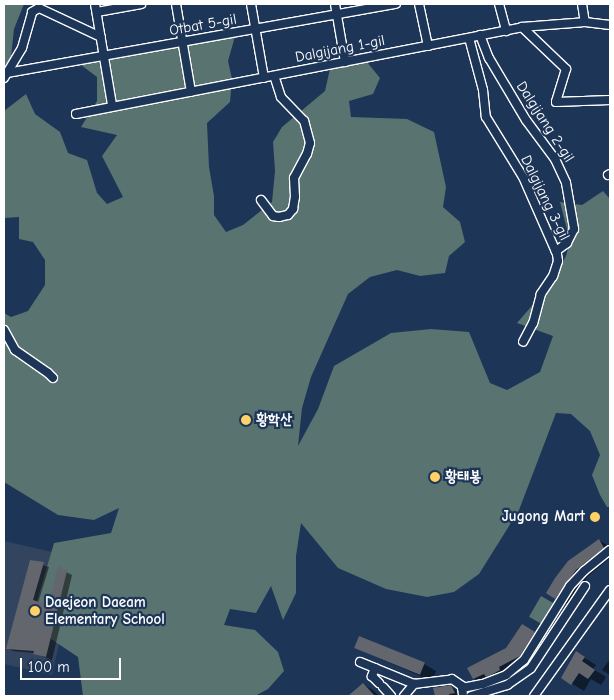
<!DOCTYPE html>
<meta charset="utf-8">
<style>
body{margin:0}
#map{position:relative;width:614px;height:700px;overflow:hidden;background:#1d3557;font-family:"Comic Neue","Poor Story",sans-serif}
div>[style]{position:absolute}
.built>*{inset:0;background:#32445e}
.green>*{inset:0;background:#587370;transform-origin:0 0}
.shadow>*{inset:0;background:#0007}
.building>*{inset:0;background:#63666d;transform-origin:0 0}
.roads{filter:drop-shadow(1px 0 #fff) drop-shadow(-1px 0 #fff) drop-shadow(0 1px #fff) drop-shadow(0 -1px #fff)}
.minor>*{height:8px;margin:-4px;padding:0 4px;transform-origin:4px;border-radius:4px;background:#1d3557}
.dots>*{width:14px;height:14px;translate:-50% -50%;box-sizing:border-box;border:2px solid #1d3557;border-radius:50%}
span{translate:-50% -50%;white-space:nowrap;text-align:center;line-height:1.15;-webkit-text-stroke:4.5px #1d3557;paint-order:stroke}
.street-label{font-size:15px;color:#fff}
.poi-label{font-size:15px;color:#fff;font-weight:700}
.left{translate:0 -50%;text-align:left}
.right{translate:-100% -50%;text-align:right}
.frame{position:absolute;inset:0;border:5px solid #fff;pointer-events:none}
.scale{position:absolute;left:20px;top:658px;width:101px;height:22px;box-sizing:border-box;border:2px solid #fff;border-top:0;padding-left:6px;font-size:15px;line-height:18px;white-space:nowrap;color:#fff;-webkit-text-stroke:4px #1d3557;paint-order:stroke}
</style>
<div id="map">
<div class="built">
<i style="clip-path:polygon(4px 541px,79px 558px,52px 675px,4px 664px)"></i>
</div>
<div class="green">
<i style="clip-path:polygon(4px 4px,24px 4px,14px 29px,11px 57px,4px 67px)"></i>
<i style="clip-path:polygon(236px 33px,228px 61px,232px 79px,230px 102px,207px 123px,209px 167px,214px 196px,214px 215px,226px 232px,243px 225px,272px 202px,275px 171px,273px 142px,282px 127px,325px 91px,331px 64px,346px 52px,362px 56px,380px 78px,373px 94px,349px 101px,351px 117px,407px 119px,434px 132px,446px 187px,443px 207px,460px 222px,465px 242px,449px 256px,445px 273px,420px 276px,397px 270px,370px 277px,348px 294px,311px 377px,302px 408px,298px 446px,318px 409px,334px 366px,391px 333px,431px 329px,469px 332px,490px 383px,507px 390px,540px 372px,553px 336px,517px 323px,549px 286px,566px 256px,570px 241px,560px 202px,582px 205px,603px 191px,610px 199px,610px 507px,607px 507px,600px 495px,592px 475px,600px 455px,590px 431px,571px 414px,556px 413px,519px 510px,479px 574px,454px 592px,427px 597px,386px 589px,338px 568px,301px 523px,296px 556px,296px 593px,283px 620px,271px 586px,256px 613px,230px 609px,224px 625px,255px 630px,278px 652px,284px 671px,268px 689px,255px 696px,83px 696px,78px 657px,30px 625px,54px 543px,111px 533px,119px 508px,94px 520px,58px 515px,4px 482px,4px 313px,11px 317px,28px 311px,45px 285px,45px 260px,33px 242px,19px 239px,19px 217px,4px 218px,4px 111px,26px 94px,35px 114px,60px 132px,68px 153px,87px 160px,97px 193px,107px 204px,123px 197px,102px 156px,117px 135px,81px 127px,97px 101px,97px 77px,81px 65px,174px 43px)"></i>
<i style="left:541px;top:596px;width:14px;height:24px;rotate:30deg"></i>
</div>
<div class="shadow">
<i style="clip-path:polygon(599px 540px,610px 547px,610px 558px,588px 576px,568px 604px,548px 593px)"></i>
<i style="clip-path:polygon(31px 562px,49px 567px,38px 603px,50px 606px,58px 568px,72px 575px,52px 660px,34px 653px,13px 651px,7px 648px)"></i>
<i style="clip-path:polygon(534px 632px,546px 640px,532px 663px,498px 683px,495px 681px,486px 685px,474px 678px,507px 649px)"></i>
<i style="clip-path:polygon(355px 648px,424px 664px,436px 671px,432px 681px)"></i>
<i style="clip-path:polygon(577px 653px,596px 665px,593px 669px,606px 677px,601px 685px,591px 679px,584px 691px,563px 678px)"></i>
<i style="clip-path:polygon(610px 659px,610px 675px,602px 670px)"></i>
<i style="clip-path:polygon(363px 684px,374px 691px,379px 696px,355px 696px,353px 694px)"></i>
<i style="clip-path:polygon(450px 686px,464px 696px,436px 696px,434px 689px)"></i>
</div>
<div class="building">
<i style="clip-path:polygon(599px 539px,604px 548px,576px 570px,555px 599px,546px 593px,555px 578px,568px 561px)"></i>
<i style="clip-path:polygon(30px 560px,44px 562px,33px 600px,49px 605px,58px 566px,67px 571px,46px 657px,33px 654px,34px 651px,6px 649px)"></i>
<i style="clip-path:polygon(522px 624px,535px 632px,520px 656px,499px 667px,500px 670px,491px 675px,486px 677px,484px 674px,473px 679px,467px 668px,506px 648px)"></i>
<i style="left:359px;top:636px;width:71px;height:13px;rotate:22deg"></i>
<i style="clip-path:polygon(576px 651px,585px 657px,582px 661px,595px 670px,588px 679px,579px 673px,571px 685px,561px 678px)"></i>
<i style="clip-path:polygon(363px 683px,375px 696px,348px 696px)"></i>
<i style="clip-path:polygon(451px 685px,455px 693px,449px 694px,450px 696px,435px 696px,433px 688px)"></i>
</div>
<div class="roads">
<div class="minor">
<i style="left:95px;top:4px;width:102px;rotate:80.4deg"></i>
<i style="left:176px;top:4px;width:89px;rotate:80.3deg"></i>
<i style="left:251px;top:4px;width:75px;rotate:80deg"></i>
<i style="left:335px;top:4px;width:59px;rotate:80.2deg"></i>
<i style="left:419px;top:4px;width:43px;rotate:77.9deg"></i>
<i style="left:499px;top:4px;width:28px;rotate:75deg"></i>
<i style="left:582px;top:4px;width:18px;rotate:81deg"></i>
<i style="left:97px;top:12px;width:45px;rotate:-10.3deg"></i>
<i style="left:522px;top:27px;width:61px;rotate:43.7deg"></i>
<i style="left:566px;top:69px;width:34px;rotate:107deg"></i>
<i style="left:556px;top:102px;width:54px;rotate:-2.1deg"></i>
<i style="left:480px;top:35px;width:25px;rotate:69deg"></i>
<i style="left:489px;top:58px;width:72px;rotate:59.2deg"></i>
<i style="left:526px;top:120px;width:49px;rotate:53.4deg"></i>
<i style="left:555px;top:159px;width:26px;rotate:65deg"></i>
<i style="left:566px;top:183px;width:47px;rotate:80.1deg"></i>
<i style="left:574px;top:229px;width:16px;rotate:117deg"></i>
<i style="left:567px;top:243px;width:14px;rotate:144deg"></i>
<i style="left:469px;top:38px;width:54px;rotate:74.9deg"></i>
<i style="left:483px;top:90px;width:27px;rotate:84deg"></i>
<i style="left:486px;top:117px;width:70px;rotate:58.3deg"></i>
<i style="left:523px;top:177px;width:84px;rotate:66.2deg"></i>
<i style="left:557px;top:254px;width:7px;rotate:82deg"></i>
<i style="left:558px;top:261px;width:16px;rotate:108deg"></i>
<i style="left:553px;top:276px;width:22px;rotate:124deg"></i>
<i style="left:541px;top:294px;width:30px;rotate:105deg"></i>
<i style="left:533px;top:323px;width:21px;rotate:118deg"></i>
<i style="left:7px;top:73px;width:395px;rotate:-10.1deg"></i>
<i style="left:4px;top:78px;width:35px;rotate:-59deg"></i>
<i style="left:22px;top:48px;width:37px;rotate:-74deg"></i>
<i style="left:32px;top:12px;width:8px;rotate:-30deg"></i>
<i style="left:39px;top:8px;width:68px;rotate:25.1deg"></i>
<i style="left:76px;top:114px;width:454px;rotate:-11deg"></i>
<i style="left:522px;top:27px;width:63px;rotate:-4.5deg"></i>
<i style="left:585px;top:22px;width:25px;rotate:7deg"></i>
<i style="left:608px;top:175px;width:2px;rotate:-27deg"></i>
<i style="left:261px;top:200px;width:20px;rotate:53deg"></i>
<i style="left:273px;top:216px;width:6px;rotate:9deg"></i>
<i style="left:279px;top:217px;width:9px;rotate:-13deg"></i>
<i style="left:288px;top:215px;width:8px;rotate:-50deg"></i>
<i style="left:293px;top:209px;width:12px;rotate:-81deg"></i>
<i style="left:295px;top:197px;width:19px;rotate:-93deg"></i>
<i style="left:294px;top:178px;width:27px;rotate:-62deg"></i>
<i style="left:307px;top:154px;width:11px;rotate:-75deg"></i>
<i style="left:310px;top:143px;width:23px;rotate:-105deg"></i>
<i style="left:304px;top:121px;width:33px;rotate:-134deg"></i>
<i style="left:281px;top:97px;width:22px;rotate:-108deg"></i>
<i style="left:4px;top:330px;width:23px;rotate:61deg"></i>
<i style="left:15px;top:350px;width:40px;rotate:34.9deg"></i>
<i style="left:48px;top:373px;width:7px;rotate:45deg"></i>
<i style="left:360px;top:662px;width:58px;rotate:22.2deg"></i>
<i style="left:375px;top:668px;width:9px;rotate:111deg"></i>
<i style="left:372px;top:676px;width:10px;rotate:45deg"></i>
<i style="left:383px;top:687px;width:12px;rotate:48deg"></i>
<i style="left:462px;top:688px;width:21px;rotate:-11deg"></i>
<i style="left:483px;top:684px;width:25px;rotate:-21deg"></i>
<i style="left:506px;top:675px;width:23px;rotate:-40deg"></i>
<i style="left:524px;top:660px;width:87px;rotate:-58.1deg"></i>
<i style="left:570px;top:586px;width:21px;rotate:-47deg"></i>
<i style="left:584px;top:571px;width:33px;rotate:-39deg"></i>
<i style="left:404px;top:696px;width:16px;rotate:-50deg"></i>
<i style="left:414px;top:684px;width:38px;rotate:-7deg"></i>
<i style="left:452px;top:679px;width:12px;rotate:35deg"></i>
<i style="left:462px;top:686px;width:10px;rotate:84deg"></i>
<i style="left:471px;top:696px;width:38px;rotate:-17deg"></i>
<i style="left:507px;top:685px;width:29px;rotate:-35deg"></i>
<i style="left:531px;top:668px;width:98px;rotate:-56.6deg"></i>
<i style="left:534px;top:696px;width:130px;rotate:-54.4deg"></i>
</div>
</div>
<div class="dots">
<i style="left:246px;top:420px;background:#ffd166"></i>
<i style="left:435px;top:477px;background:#ffd166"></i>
<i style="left:595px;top:517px;background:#ffd166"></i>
<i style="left:35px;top:611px;background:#ffd166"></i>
</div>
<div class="street-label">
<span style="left:203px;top:25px;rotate:-10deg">Otbat 5-gil</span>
<span style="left:340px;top:49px;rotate:-11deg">Dalgijang 1-gil</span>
<span style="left:545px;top:122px;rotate:57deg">Dalgijang 2-gil</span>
<span style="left:545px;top:198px;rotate:64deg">Dalgijang 3-gil</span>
</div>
<div class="poi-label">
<span class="left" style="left:256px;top:420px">황학산</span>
<span class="left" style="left:445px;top:477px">황태봉</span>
<span class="right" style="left:585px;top:517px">Jugong Mart</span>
<span class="left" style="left:45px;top:611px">Daejeon Daeam<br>Elementary School</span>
</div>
<div class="frame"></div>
<div class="scale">100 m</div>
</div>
